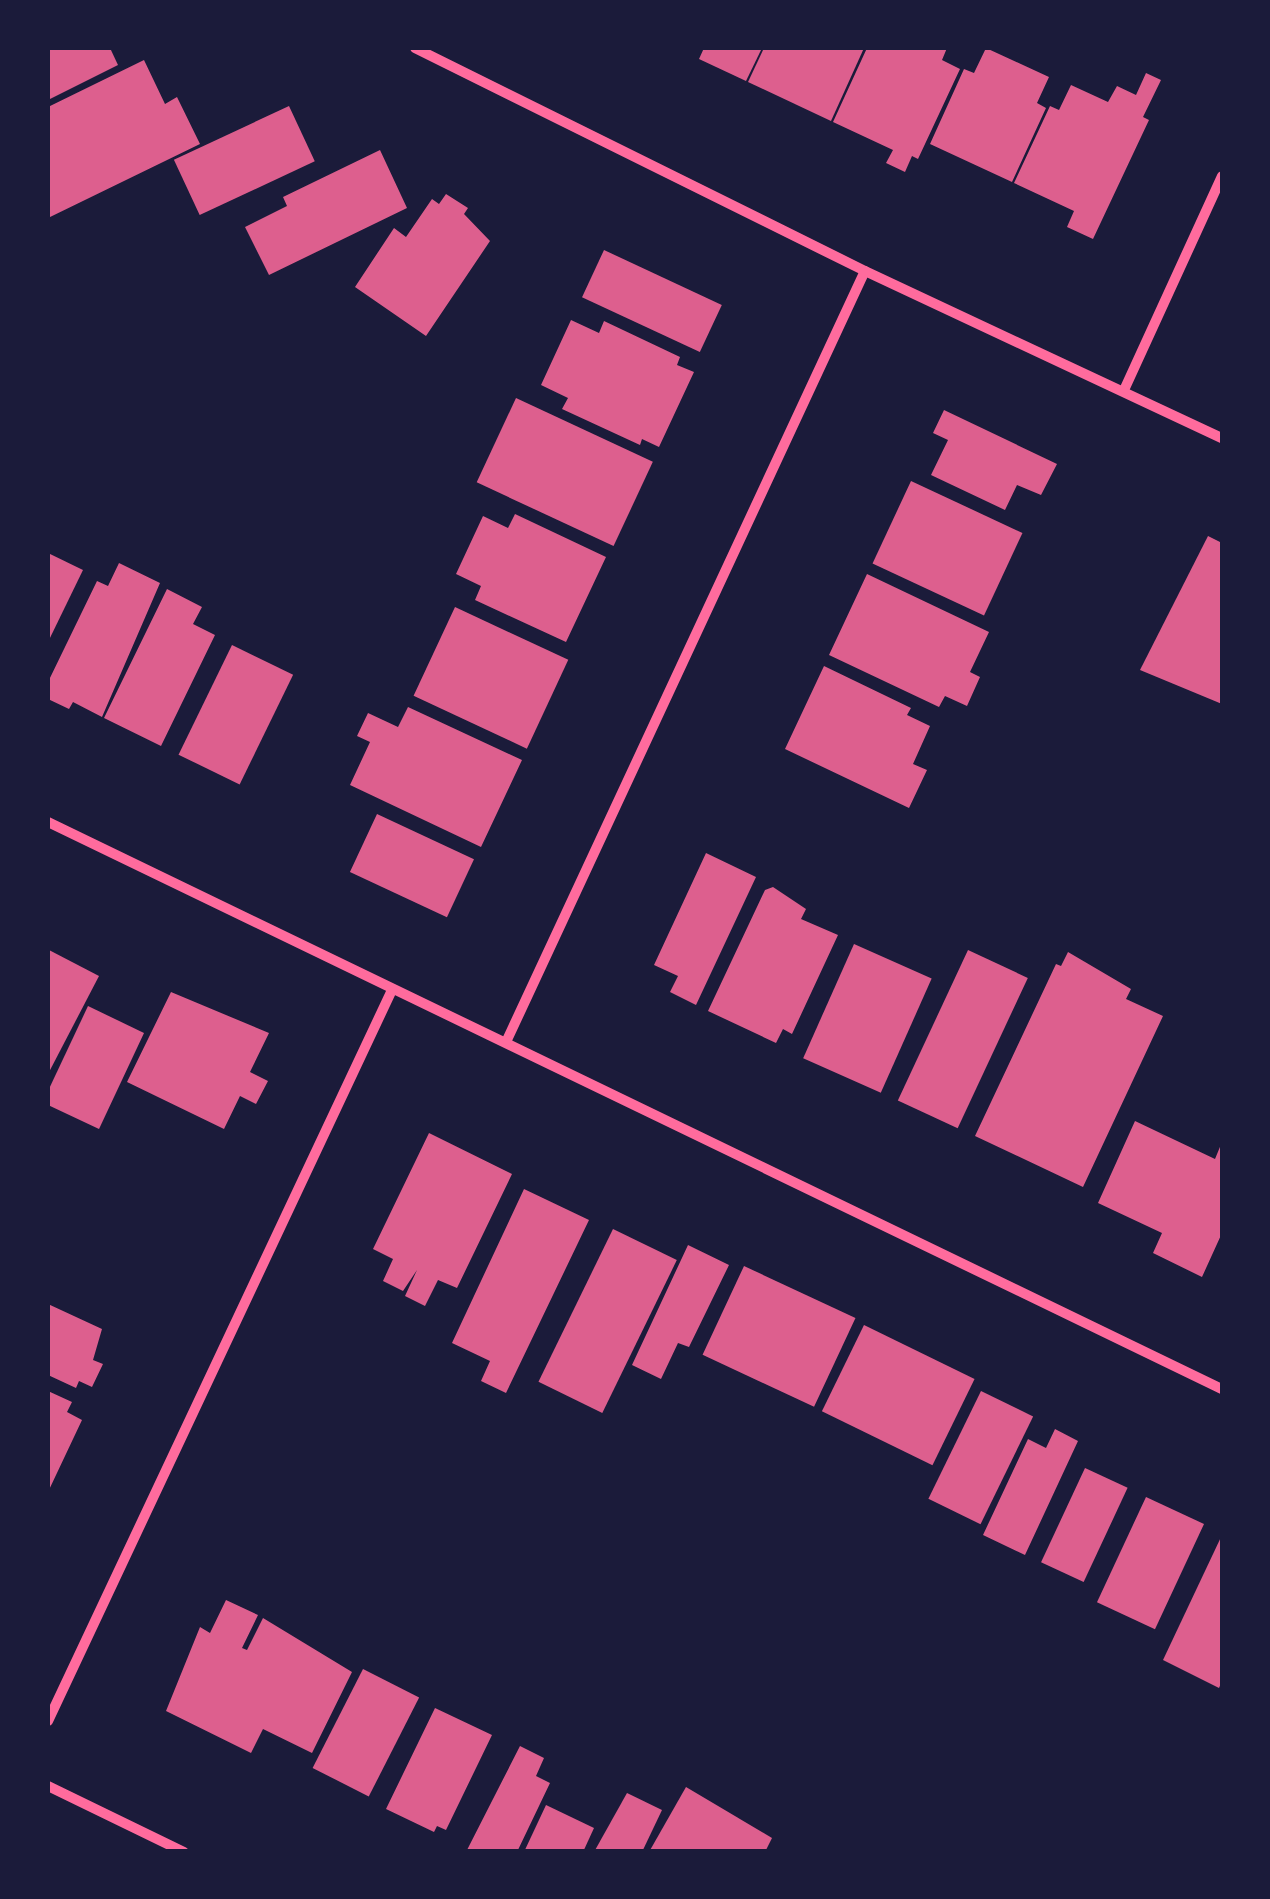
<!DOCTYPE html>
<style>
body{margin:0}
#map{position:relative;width:1270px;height:1899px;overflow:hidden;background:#1b1b3a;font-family:Poppins,sans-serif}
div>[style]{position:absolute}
.building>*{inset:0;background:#dd5f8e;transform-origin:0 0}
.minor>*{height:10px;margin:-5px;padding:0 5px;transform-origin:5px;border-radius:5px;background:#ff6b9d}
span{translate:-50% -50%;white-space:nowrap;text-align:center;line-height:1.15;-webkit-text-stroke:10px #1b1b3a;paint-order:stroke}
.frame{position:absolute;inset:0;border:50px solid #1b1b3a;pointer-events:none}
</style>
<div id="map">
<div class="building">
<i style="clip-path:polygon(48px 48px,110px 48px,118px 65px,48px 100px)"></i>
<i style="clip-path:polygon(704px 48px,762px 48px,746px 81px,699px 59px)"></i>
<i style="clip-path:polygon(764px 48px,864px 48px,831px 121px,748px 82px)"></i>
<i style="clip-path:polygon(867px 48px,947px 48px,942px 60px,960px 69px,918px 159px,912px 156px,905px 172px,886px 163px,893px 150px,833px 122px)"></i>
<i style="clip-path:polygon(986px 48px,1049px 77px,1037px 103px,1046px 108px,1012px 182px,930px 144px,964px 69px,974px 73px)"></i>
<i style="clip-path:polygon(144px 60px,165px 104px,177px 97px,200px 144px,48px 218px,48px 107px)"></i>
<i style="clip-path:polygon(1146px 73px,1161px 80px,1143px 117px,1149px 120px,1093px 239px,1067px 227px,1074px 211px,1014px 183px,1050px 106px,1059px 110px,1071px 85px,1108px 102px,1117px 86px,1136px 95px)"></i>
<i style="left:289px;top:106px;width:61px;height:127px;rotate:65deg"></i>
<i style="clip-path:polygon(380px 150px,407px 208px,269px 275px,245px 227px,287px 206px,283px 197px)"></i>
<i style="clip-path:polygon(446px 194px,468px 208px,464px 214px,490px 241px,426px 336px,355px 287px,394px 228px,406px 237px,432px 199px,439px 204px)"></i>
<i style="left:604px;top:250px;width:130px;height:52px;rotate:25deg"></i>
<i style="clip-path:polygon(571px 320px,599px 333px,604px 321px,680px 357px,677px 365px,694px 372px,659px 447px,642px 439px,640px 445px,562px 409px,568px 398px,541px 385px)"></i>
<i style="left:516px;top:398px;width:151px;height:93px;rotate:25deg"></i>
<i style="clip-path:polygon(944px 410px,1057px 464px,1041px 495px,1017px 485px,1005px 510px,931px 475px,948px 440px,933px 433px)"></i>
<i style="left:911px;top:481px;width:123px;height:91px;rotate:25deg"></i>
<i style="clip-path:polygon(515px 514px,606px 557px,566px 642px,475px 600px,481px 586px,456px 574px,483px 516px,508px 528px)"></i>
<i style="clip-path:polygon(1208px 536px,1222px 543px,1222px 704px,1140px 670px)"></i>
<i style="clip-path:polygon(48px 553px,83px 570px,48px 642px)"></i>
<i style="clip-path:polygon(119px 563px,160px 583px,102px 717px,73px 702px,69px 709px,48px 699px,48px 682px,97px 581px,108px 586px)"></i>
<i style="clip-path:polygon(867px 574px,989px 632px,970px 672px,980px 677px,967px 706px,945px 696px,939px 707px,829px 655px)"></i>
<i style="clip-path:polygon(167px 589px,202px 607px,193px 624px,215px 635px,161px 746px,104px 718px)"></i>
<i style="left:455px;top:607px;width:125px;height:98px;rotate:25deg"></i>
<i style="left:232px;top:645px;width:68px;height:122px;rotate:26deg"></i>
<i style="clip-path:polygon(824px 666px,911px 708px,907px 715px,930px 726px,913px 764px,927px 770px,909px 808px,785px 749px)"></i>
<i style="clip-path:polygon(408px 707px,522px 760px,481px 847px,350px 785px,370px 742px,357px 736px,368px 713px,398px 727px)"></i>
<i style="left:377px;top:814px;width:107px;height:64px;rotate:25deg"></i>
<i style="clip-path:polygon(706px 853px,756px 877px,696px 1005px,670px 992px,678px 976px,654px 965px)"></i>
<i style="clip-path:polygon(773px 887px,806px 909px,801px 919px,838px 935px,792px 1034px,783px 1029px,776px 1043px,708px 1011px,765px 890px)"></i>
<i style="left:854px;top:944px;width:85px;height:125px;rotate:24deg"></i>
<i style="clip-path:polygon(49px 950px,99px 976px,48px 1074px,48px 952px)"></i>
<i style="left:968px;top:950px;width:66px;height:166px;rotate:25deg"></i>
<i style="clip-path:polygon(1068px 952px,1131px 989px,1126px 999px,1163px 1016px,1083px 1187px,975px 1136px,1056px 964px,1061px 966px)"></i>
<i style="clip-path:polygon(171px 992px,269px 1033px,250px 1072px,268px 1081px,256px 1104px,240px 1096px,224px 1129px,127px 1082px)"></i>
<i style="clip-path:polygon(88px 1006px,144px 1033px,99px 1129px,48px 1105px,48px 1091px)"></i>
<i style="clip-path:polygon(1135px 1121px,1215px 1159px,1222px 1142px,1222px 1233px,1202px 1277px,1153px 1253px,1162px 1233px,1098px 1203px)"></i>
<i style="clip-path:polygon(429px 1133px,512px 1174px,457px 1288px,438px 1280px,425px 1306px,405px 1296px,417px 1270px,403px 1291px,383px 1281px,393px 1259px,373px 1249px)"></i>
<i style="clip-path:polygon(524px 1189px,589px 1220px,506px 1393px,481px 1381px,490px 1361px,452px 1343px)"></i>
<i style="left:613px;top:1229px;width:71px;height:170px;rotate:26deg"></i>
<i style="clip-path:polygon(688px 1245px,729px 1265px,689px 1347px,678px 1343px,661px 1379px,632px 1365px)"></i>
<i style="left:744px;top:1266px;width:123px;height:98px;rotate:25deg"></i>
<i style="clip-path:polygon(48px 1304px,102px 1329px,93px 1360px,103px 1364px,92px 1387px,79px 1381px,76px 1388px,48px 1375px)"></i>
<i style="left:864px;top:1325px;width:123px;height:96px;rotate:26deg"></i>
<i style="clip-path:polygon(48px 1391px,72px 1402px,67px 1412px,82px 1420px,48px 1492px)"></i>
<i style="left:981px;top:1391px;width:58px;height:120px;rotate:26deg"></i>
<i style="clip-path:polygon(1055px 1429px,1078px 1441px,1025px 1555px,983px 1535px,1028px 1439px,1046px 1448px)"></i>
<i style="left:1085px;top:1468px;width:47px;height:104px;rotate:25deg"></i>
<i style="left:1146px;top:1497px;width:64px;height:116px;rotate:25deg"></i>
<i style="clip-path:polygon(1222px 1535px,1222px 1681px,1219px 1688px,1163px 1660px)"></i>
<i style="clip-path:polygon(226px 1600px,258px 1615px,242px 1648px,247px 1650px,263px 1618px,352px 1672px,312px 1753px,263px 1729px,251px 1753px,166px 1711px,200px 1627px,210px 1633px)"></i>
<i style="left:363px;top:1669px;width:63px;height:111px;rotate:27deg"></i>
<i style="clip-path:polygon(435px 1708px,492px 1735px,446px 1830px,437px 1826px,434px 1832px,386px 1809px)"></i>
<i style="clip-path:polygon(520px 1746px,544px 1758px,536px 1776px,550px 1783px,517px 1852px,466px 1852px)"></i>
<i style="clip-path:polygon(686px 1787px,772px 1838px,765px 1852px,649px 1852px)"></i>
<i style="clip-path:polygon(627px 1793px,662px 1810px,642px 1852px,594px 1852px)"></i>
<i style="clip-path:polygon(546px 1805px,594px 1828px,583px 1852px,524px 1852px)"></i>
</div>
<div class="minor">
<i style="left:415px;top:48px;width:502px;rotate:26.36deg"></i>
<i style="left:865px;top:271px;width:394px;rotate:25.1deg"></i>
<i style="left:1125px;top:388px;width:233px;rotate:-65.4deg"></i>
<i style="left:48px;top:822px;width:1304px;rotate:25.78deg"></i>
<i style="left:507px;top:1040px;width:848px;rotate:-65.04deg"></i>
<i style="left:48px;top:1721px;width:808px;rotate:-64.8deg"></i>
<i style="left:48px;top:1786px;width:151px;rotate:25.9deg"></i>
</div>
<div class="frame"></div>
</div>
